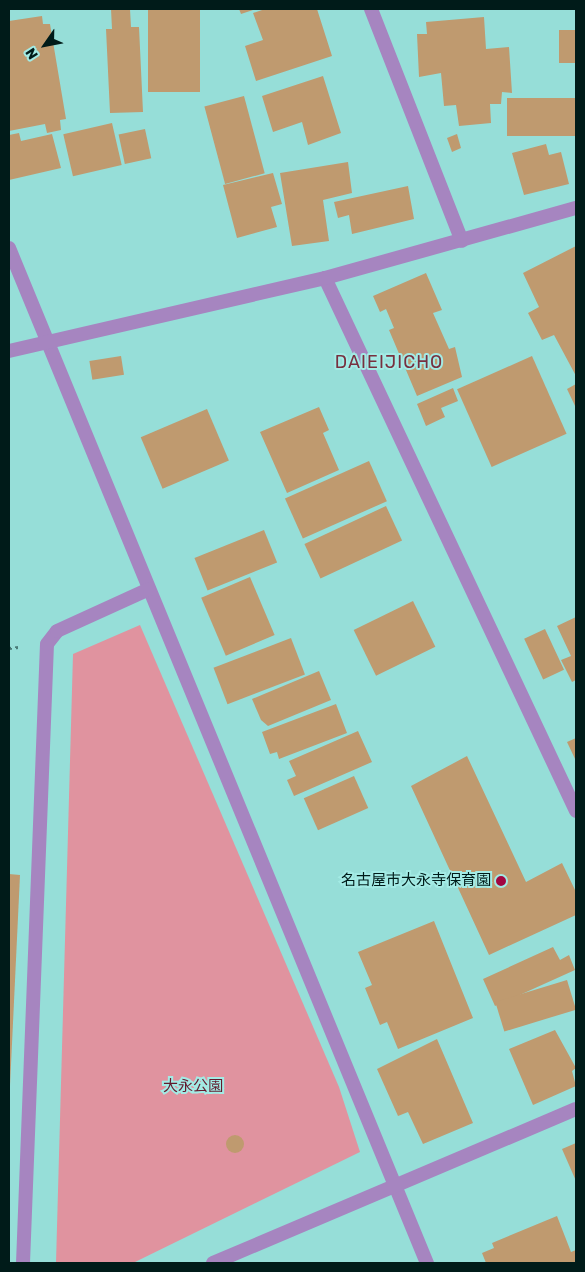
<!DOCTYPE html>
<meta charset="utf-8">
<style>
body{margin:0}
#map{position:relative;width:585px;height:1272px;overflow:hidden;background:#96ded8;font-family:Rubik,"Noto Sans JP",sans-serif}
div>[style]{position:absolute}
.green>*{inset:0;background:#e0939f}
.building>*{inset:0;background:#bf9a6f;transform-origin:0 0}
.round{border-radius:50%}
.path>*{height:3px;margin-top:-1.5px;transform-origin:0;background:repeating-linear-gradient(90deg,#4a7b77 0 2.5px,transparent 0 6.5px)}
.minor>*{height:14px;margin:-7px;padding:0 7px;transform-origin:7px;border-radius:7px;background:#a685c0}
.dots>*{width:14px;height:14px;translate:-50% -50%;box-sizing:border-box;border:2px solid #a3ebe5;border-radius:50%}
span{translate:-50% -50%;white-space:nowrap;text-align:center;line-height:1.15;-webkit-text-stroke:4px #a3ebe5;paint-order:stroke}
.poi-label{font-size:15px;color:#001b19}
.right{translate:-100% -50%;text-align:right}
.park-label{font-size:15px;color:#631a2d}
.quarter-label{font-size:18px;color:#77303f;letter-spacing:1px}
.frame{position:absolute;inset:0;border:10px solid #001b19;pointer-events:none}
.north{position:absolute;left:20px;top:20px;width:50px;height:50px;-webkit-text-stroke:4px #a3ebe5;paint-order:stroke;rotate:237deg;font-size:14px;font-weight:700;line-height:20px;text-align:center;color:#001b19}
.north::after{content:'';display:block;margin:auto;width:18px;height:22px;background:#001b19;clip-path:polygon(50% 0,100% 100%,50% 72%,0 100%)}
</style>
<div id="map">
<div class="green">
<i style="clip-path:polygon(140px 625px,339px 1087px,360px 1152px,133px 1263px,56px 1263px,73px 654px)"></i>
</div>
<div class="building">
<i style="clip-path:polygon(111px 9px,130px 9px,131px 27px,139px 27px,143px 112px,110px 113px,106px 29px,112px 29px)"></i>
<i style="left:148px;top:9px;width:52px;height:83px"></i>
<i style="clip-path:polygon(239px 9px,256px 9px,241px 14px)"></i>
<i style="clip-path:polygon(265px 9px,317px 9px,332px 56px,256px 81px,245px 46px,263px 40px,253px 13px)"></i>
<i style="clip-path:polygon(42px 16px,43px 24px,50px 24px,66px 119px,60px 120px,61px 130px,47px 133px,45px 124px,9px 131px,9px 21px)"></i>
<i style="clip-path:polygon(484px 17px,486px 49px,509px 47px,512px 93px,502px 92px,501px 104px,490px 104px,491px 123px,459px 126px,456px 105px,444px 106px,441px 73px,419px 77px,417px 34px,427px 34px,426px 22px)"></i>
<i style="left:559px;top:30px;width:17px;height:33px"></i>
<i style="clip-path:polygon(323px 76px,341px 133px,308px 145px,302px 122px,273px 132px,262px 96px)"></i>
<i style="left:244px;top:96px;width:80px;height:41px;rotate:75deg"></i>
<i style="left:576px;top:98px;width:38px;height:69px;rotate:90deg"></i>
<i style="left:112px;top:123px;width:43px;height:50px;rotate:77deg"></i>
<i style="left:145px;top:129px;width:30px;height:27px;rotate:78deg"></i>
<i style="clip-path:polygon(19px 133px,21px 141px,52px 134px,61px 168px,9px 180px,9px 135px)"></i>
<i style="clip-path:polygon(457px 134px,461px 148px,452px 152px,447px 138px)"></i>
<i style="clip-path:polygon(546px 144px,549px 155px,561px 152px,569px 184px,524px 195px,512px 153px)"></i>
<i style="clip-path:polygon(348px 162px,352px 193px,323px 200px,329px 241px,292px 246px,280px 173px)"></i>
<i style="clip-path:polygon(273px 173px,282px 204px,271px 207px,277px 227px,237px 238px,223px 185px)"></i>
<i style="clip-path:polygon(408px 186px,414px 219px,352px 234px,349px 215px,338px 218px,334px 202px)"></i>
<i style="clip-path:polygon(576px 246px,576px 376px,554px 335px,542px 340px,528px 313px,539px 307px,523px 273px)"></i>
<i style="clip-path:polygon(426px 273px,442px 310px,433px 313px,449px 349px,455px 347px,462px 377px,417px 396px,389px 330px,394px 328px,386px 309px,380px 312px,373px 296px)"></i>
<i style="left:121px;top:356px;width:19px;height:32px;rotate:81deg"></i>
<i style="left:532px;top:356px;width:85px;height:82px;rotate:66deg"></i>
<i style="clip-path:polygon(576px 384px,576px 408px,567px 389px)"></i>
<i style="clip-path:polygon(453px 388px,458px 401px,441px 408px,445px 417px,426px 426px,417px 404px)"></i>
<i style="clip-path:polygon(319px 407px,329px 430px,323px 433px,339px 470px,287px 493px,260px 432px)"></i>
<i style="left:207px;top:409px;width:56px;height:72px;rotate:67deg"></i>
<i style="left:369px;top:461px;width:44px;height:92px;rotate:66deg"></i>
<i style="left:386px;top:506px;width:38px;height:90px;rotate:65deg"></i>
<i style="left:264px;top:530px;width:35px;height:75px;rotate:68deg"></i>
<i style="left:250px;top:577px;width:63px;height:53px;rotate:67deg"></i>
<i style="left:413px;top:601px;width:51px;height:66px;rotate:64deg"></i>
<i style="clip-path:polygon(576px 617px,576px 680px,572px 682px,561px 660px,571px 656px,557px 626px)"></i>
<i style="left:545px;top:629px;width:45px;height:23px;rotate:65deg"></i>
<i style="left:291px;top:638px;width:39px;height:83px;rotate:69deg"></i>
<i style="clip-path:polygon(319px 671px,331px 700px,268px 726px,261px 720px,252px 699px)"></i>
<i style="clip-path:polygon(336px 704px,347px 733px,279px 759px,277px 752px,270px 754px,262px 732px)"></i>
<i style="clip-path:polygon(358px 731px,372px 762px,294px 796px,287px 780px,296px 776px,289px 761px)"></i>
<i style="clip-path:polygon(576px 738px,576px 761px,567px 742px)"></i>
<i style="clip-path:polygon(467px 756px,526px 882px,562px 863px,576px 892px,576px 915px,489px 955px,411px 786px)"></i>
<i style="left:354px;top:776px;width:35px;height:55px;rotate:66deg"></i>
<i style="clip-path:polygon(9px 874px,20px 875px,10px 1086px,9px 1086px)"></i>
<i style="clip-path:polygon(434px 921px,473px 1018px,398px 1049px,387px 1022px,380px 1025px,365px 988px,372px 985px,358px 952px)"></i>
<i style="clip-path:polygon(553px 947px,560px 960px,569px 955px,575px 970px,495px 1006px,483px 979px)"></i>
<i style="left:567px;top:980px;width:31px;height:75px;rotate:73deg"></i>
<i style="clip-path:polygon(555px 1030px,576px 1068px,572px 1071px,576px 1086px,533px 1105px,509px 1049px)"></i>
<i style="clip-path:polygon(437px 1039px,473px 1123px,423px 1144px,408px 1112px,398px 1116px,377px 1069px)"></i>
<i class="round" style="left:226px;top:1135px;width:18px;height:18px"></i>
<i style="clip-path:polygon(576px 1143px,576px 1181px,562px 1149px)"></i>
<i style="clip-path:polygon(557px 1216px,571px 1252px,576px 1250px,576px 1263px,486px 1263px,482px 1253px,494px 1248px,492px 1243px)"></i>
</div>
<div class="path">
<i style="left:9px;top:648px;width:10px;rotate:-6deg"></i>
</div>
<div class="minor">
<i style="left:371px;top:9px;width:249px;rotate:68.6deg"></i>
<i style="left:9px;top:248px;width:1098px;rotate:67.62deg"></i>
<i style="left:325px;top:278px;width:589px;rotate:64.78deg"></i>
<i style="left:9px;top:351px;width:324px;rotate:-13deg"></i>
<i style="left:325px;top:278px;width:261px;rotate:-15.6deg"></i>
<i style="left:23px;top:1263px;width:619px;rotate:-87.78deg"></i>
<i style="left:47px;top:644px;width:16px;rotate:-52deg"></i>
<i style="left:57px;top:631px;width:101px;rotate:-24.5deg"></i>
<i style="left:213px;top:1263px;width:394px;rotate:-23deg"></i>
</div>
<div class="dots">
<i style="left:501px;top:881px;background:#a20741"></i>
</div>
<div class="poi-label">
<span class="right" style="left:491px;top:881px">名古屋市大永寺保育園</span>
</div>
<div class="park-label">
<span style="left:193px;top:1087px">大永公園</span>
</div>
<div class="quarter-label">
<span style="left:389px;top:362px">DAIEIJICHO</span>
</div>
<div class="frame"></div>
<div class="north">N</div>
</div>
